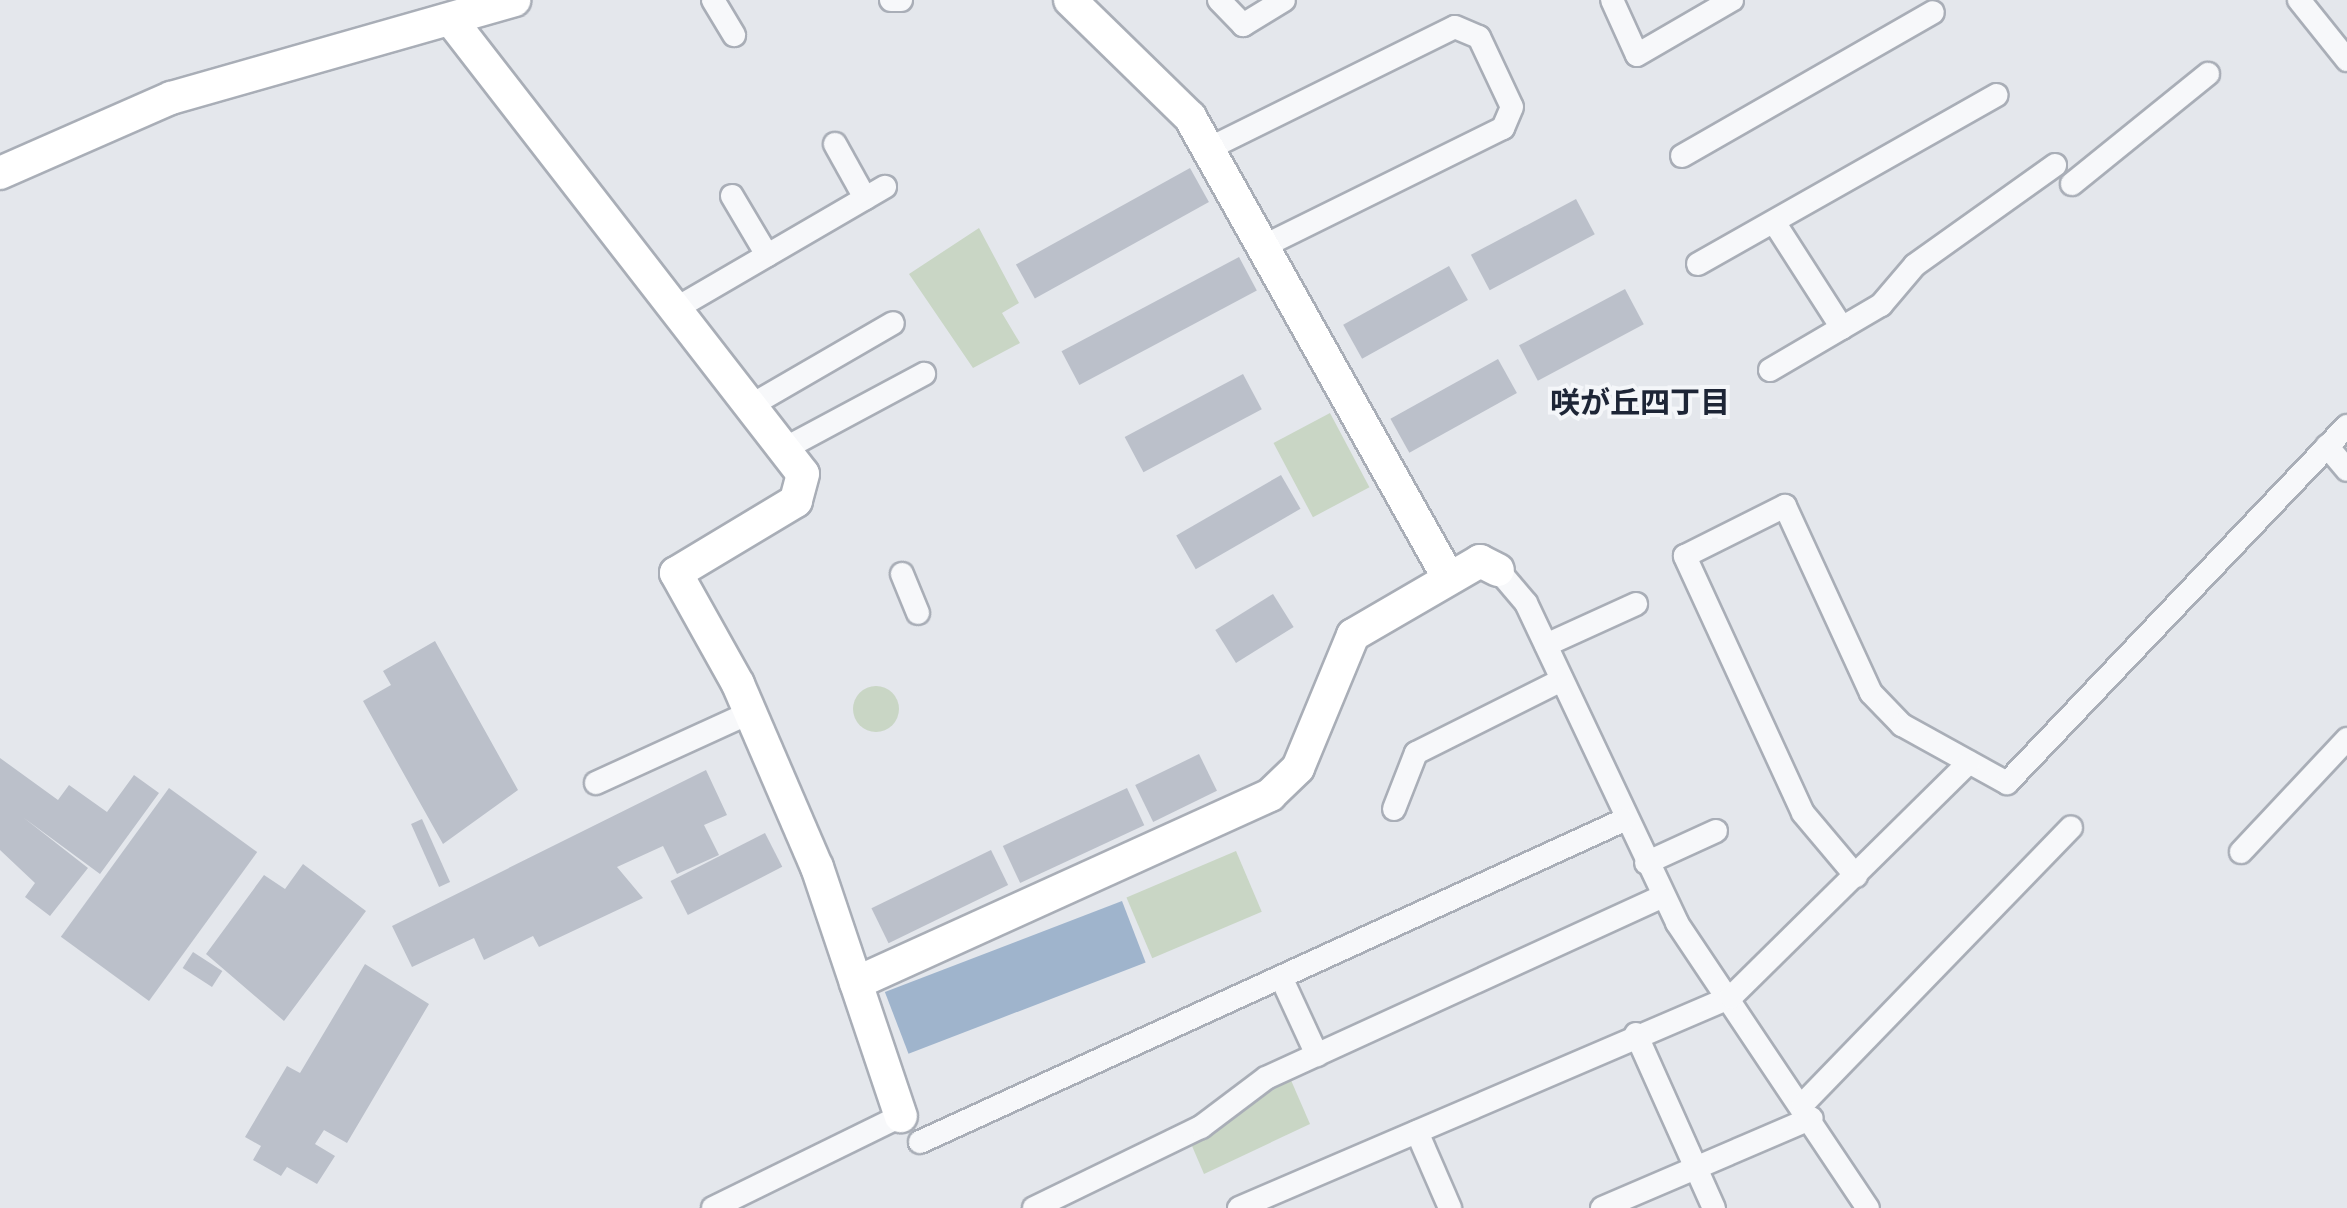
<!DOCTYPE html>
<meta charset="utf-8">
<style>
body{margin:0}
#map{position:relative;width:2347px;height:1208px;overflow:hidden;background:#e4e7ec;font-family:Arial,"Noto Sans JP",sans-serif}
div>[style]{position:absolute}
.green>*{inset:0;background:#c9d6c5;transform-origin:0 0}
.round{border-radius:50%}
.water>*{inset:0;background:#9fb4cc;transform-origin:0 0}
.building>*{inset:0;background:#bbc0ca;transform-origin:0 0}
.roads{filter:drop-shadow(2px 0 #a9aeb7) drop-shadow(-2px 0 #a9aeb7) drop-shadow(0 2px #a9aeb7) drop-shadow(0 -2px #a9aeb7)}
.street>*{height:22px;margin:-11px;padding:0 11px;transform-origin:11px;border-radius:11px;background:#f7f8fa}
.secondary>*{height:32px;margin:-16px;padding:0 16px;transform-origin:16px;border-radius:16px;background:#fff}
span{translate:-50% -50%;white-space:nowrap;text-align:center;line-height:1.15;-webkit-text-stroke:8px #f4f6f9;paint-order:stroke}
.neighbourhood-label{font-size:30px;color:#1d2536;font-weight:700}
</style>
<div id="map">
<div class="green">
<i style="clip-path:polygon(979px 228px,1019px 303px,1002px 313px,1020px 343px,973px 368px,909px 274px)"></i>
<i style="left:1330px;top:413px;width:84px;height:64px;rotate:62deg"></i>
<i class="round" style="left:853px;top:686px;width:46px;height:46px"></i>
<i style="left:1236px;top:851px;width:66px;height:119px;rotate:67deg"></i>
<i style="clip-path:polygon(1290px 1078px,1310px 1124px,1204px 1174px,1192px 1146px)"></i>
</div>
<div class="water">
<i style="left:1122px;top:901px;width:66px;height:254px;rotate:69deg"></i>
</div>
<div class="building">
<i style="left:1190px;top:168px;width:39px;height:199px;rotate:61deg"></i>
<i style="left:1576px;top:199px;width:40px;height:119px;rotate:62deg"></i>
<i style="left:1239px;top:257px;width:38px;height:201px;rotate:62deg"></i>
<i style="left:1449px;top:266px;width:39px;height:121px;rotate:61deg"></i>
<i style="left:1625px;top:289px;width:40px;height:120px;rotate:62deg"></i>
<i style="left:1498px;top:359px;width:39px;height:123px;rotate:61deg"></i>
<i style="left:1243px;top:374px;width:40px;height:134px;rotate:62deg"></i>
<i style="left:1281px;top:475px;width:39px;height:121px;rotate:60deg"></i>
<i style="left:1273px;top:594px;width:39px;height:68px;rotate:58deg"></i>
<i style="clip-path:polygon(435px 641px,518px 790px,443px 844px,363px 701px,391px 685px,383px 671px)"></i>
<i style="left:1199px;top:754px;width:41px;height:71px;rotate:64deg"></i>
<i style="clip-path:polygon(0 758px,58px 800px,69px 785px,107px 812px,134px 775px,159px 793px,100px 874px,24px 818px,88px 868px,50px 916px,25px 897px,35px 883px,0 850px)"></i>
<i style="clip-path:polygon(706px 770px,727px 815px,704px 825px,719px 855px,677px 874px,663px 846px,617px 867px,643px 898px,539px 947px,533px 936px,484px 960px,474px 938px,412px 967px,392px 926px)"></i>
<i style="left:169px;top:788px;width:109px;height:184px;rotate:36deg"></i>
<i style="left:1127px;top:788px;width:41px;height:137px;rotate:65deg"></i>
<i style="left:422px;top:819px;width:69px;height:12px;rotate:66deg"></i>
<i style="left:765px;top:833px;width:38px;height:106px;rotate:63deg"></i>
<i style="left:991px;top:850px;width:39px;height:133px;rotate:64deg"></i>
<i style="clip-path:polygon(303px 864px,366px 911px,284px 1021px,206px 954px,264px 875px,285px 889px)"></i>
<i style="left:193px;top:952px;width:35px;height:19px;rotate:33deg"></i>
<i style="clip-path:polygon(365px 964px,429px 1004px,347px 1143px,324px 1130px,315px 1144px,335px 1156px,317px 1184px,287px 1167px,281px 1176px,253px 1160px,261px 1146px,245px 1137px,287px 1066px,300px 1073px)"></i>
</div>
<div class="roads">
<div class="street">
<i style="left:713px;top:0;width:41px;rotate:59deg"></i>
<i style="left:891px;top:0;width:10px"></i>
<i style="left:1219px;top:0;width:35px;rotate:46deg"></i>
<i style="left:1243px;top:25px;width:48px;rotate:-31.4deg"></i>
<i style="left:1612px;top:0;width:60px;rotate:65.6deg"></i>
<i style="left:1637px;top:55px;width:110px;rotate:-30.1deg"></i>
<i style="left:2299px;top:0;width:77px;rotate:51.3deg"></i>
<i style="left:835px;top:144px;width:62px;rotate:60.9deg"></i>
<i style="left:1208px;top:149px;width:275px;rotate:-26.3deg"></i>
<i style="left:1455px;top:27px;width:26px;rotate:23deg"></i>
<i style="left:1479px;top:37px;width:77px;rotate:64.8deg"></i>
<i style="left:1512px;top:107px;width:23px;rotate:113deg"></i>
<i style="left:1503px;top:128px;width:269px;rotate:153.7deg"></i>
<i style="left:1682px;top:156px;width:289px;rotate:-29.8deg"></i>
<i style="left:2072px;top:184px;width:175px;rotate:-39deg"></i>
<i style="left:732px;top:196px;width:69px;rotate:59.3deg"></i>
<i style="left:1774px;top:222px;width:126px;rotate:57.3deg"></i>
<i style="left:1698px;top:264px;width:343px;rotate:-29.5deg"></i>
<i style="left:675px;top:309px;width:243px;rotate:-30.2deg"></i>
<i style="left:1770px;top:370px;width:129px;rotate:-30.4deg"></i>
<i style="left:1881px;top:305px;width:52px;rotate:-49.6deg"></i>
<i style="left:1915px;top:265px;width:172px;rotate:-35.5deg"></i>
<i style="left:750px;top:406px;width:165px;rotate:-30.1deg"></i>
<i style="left:2327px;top:446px;width:31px;rotate:50deg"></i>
<i style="left:784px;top:449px;width:159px;rotate:-28.2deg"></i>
<i style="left:1498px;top:570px;width:43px;rotate:49.7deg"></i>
<i style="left:1526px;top:603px;width:354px;rotate:64.7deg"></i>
<i style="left:1677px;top:923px;width:343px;rotate:56.2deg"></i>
<i style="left:902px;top:574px;width:42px;rotate:67.7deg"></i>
<i style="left:1546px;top:645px;width:99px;rotate:-24.5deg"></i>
<i style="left:596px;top:783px;width:170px;rotate:-24.6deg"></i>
<i style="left:1394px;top:809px;width:60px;rotate:-68.6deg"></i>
<i style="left:1416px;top:753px;width:163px;rotate:-26.6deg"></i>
<i style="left:2241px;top:852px;width:155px;rotate:-46.8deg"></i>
<i style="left:1646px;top:863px;width:77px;rotate:-24.6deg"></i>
<i style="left:1856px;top:876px;width:82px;rotate:-130.1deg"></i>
<i style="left:1803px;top:813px;width:283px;rotate:-114.7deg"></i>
<i style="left:1685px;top:556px;width:112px;rotate:-26.6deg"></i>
<i style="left:1785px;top:506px;width:206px;rotate:65.3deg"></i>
<i style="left:1871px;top:693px;width:45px;rotate:45.9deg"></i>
<i style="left:1902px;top:725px;width:120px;rotate:28.9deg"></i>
<i style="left:2007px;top:783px;width:493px;rotate:-46.4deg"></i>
<i style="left:1281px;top:977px;width:86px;rotate:65.2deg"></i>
<i style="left:1636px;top:1034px;width:191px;rotate:65.9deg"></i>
<i style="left:1803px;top:1104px;width:385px;rotate:-45.9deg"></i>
<i style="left:1417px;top:1132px;width:83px;rotate:66.5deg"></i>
<i style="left:920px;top:1142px;width:774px;rotate:-24.58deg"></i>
<i style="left:713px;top:1208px;width:209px;rotate:-26.1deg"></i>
<i style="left:1034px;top:1208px;width:186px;rotate:-25.9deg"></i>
<i style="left:1201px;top:1127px;width:81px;rotate:-37deg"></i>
<i style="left:1266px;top:1078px;width:437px;rotate:-24.6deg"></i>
<i style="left:1239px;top:1208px;width:535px;rotate:-23.21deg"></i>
<i style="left:1731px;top:997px;width:334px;rotate:-44.6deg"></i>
<i style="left:1602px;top:1208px;width:228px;rotate:-23.2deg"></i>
</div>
<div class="secondary">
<i style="left:1070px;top:0;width:168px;rotate:44.3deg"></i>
<i style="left:1190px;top:117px;width:527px;rotate:60.71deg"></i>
<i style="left:451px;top:20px;width:574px;rotate:52.21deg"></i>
<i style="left:803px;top:474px;width:28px;rotate:105deg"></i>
<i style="left:796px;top:501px;width:140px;rotate:149deg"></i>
<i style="left:676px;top:573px;width:127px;rotate:60.8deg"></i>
<i style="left:738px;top:684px;width:199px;rotate:66.7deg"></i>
<i style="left:817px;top:867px;width:263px;rotate:71.4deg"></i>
<i style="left:0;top:173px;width:187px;rotate:-23.7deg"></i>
<i style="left:171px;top:98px;width:357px;rotate:-15.9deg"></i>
<i style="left:856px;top:983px;width:455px;rotate:-24.4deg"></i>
<i style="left:1270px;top:795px;width:39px;rotate:-44deg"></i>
<i style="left:1298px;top:768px;width:144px;rotate:-67.5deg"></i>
<i style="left:1353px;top:635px;width:147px;rotate:-30.2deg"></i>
<i style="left:1480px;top:561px;width:20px;rotate:27deg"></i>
</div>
</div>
<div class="neighbourhood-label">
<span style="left:1640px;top:403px">咲が丘四丁目</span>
</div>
</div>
